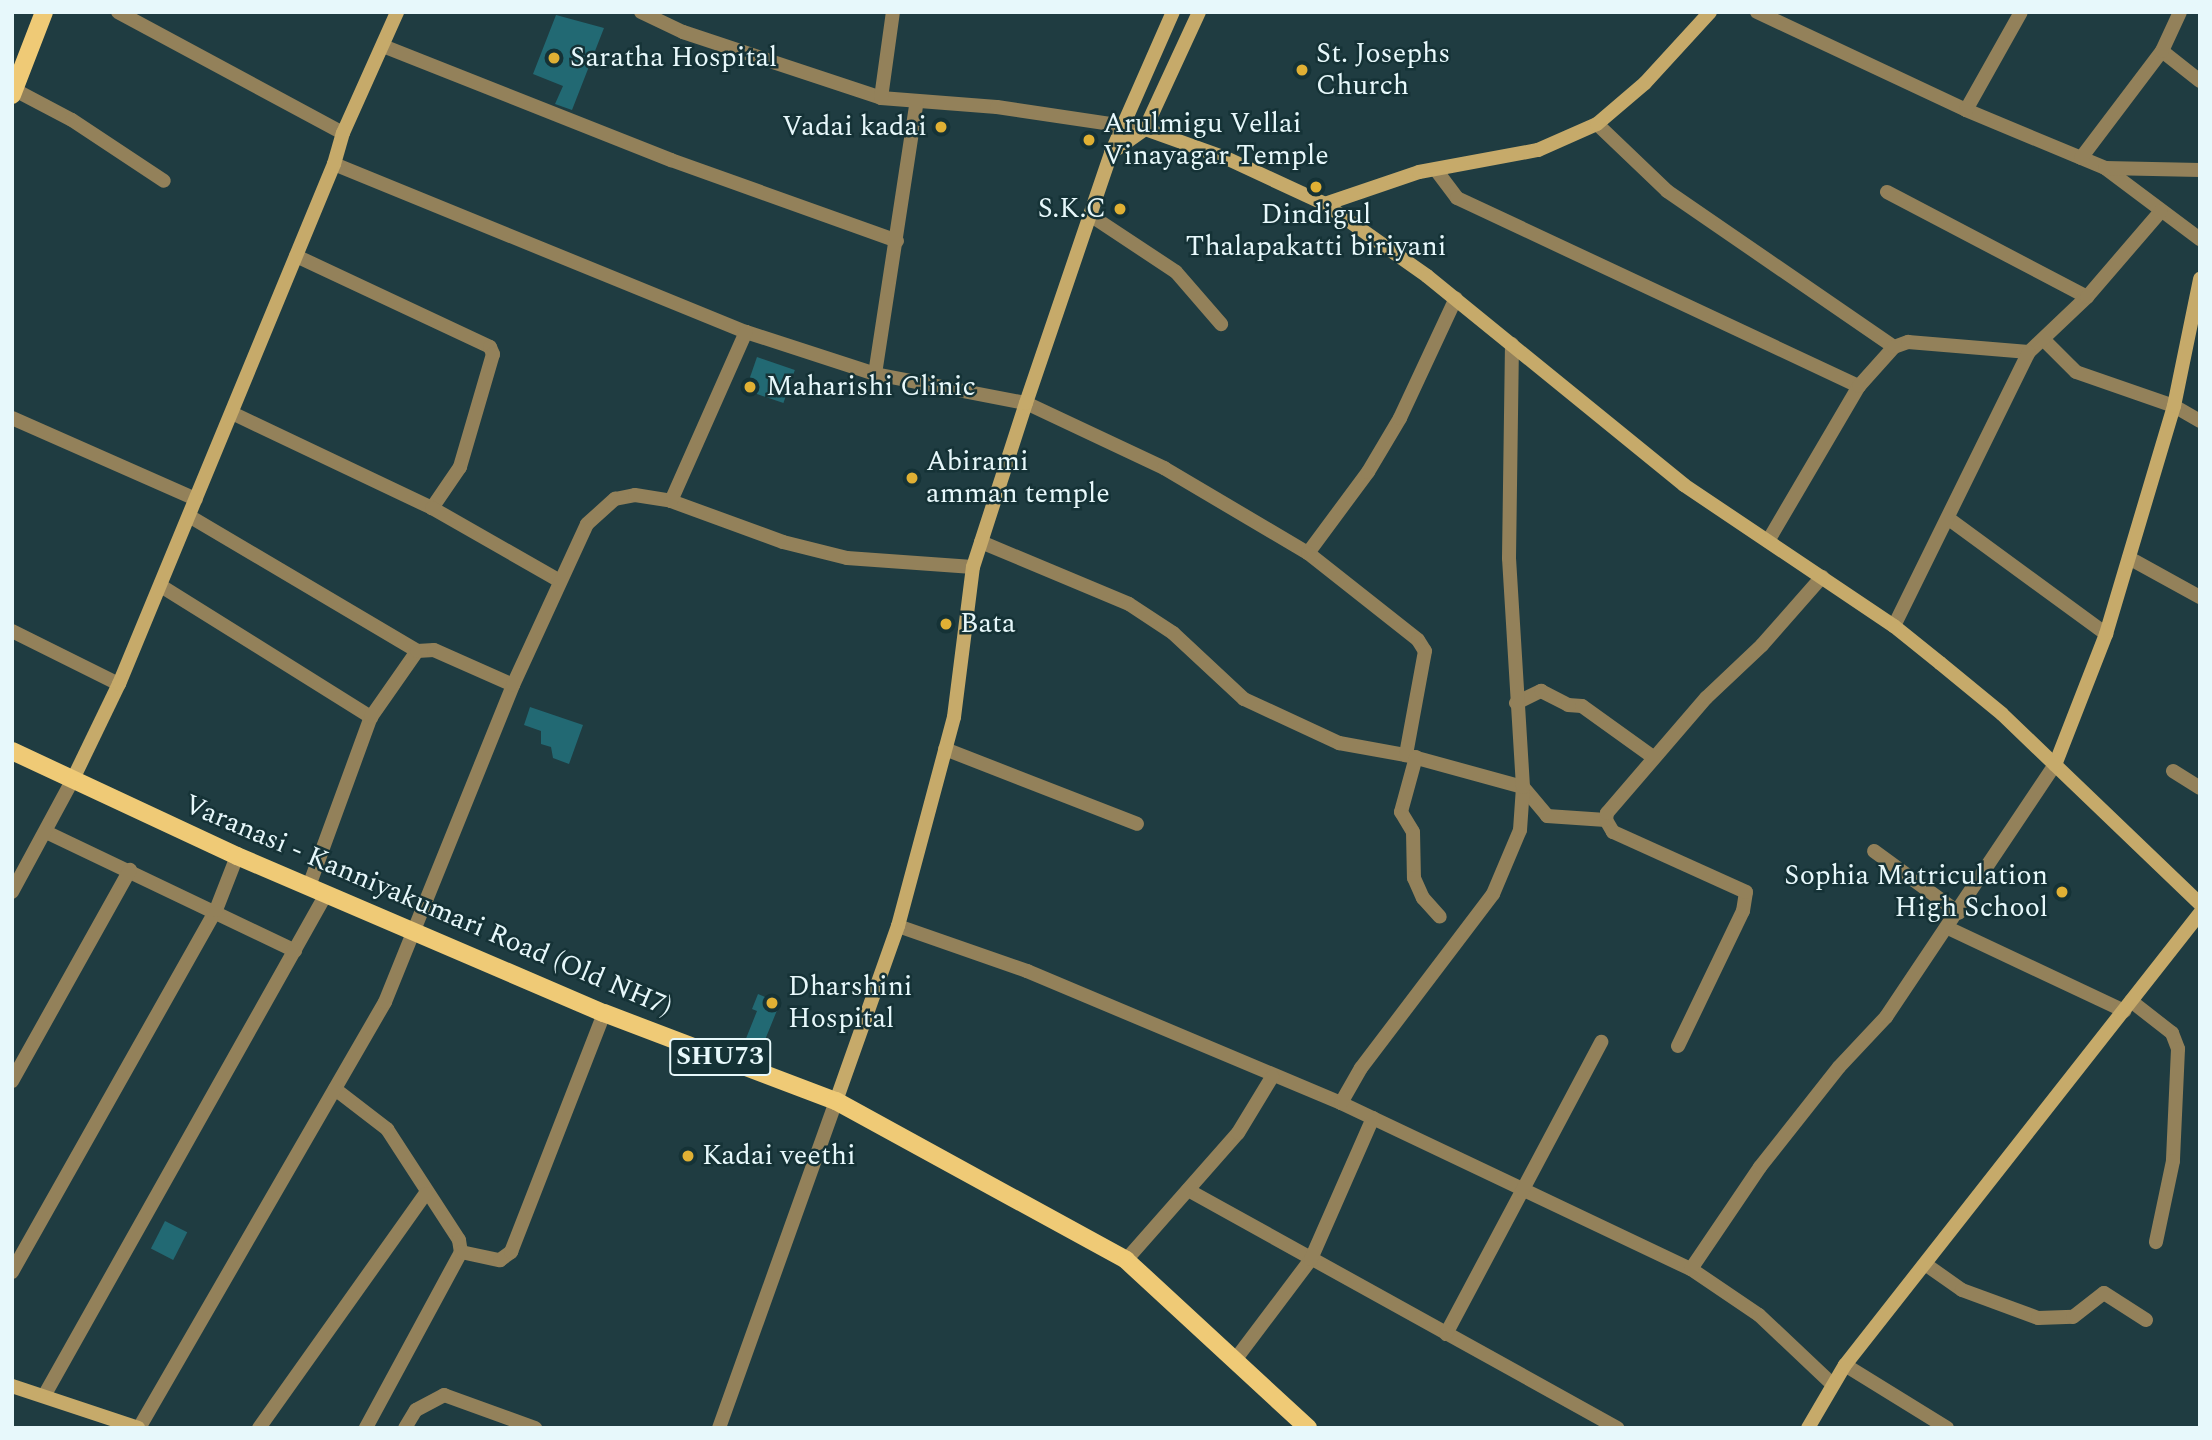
<!DOCTYPE html>
<style>
body{margin:0}
#map{position:relative;width:2212px;height:1440px;overflow:hidden;background:#1f3c41;font-family:Spectral,serif}
div>[style]{position:absolute}
.building>*{inset:0;background:#226973;transform-origin:0 0}
.street>*{height:14px;margin:-7px;padding:0 7px;transform-origin:7px;border-radius:7px;background:#93815a}
.secondary>*{height:14px;margin:-7px;padding:0 7px;transform-origin:7px;border-radius:7px;background:#c6aa6a}
.primary>*{height:18px;margin:-9px;padding:0 9px;transform-origin:9px;border-radius:9px;background:#efca76}
.dots>*{width:19px;height:19px;translate:-50% -50%;box-sizing:border-box;border:4px solid #153236;border-radius:50%}
span{translate:-50% -50%;white-space:nowrap;text-align:center;line-height:1.15;-webkit-text-stroke:5px #153236;paint-order:stroke}
.shield-label span{padding:2px 5px;background:#153236;border:2px solid;border-radius:5px;-webkit-text-stroke-width:0}
.shield-label{font-size:26px;color:#e7f8fb;font-weight:700}
.poi-label{font-size:28px;color:#e7f8fb}
.left{translate:0 -50%;text-align:left}
.right{translate:-100% -50%;text-align:right}
.street-label{font-size:28px;color:#e7f8fb}
.frame{position:absolute;inset:0;border:14px solid #e7f8fb;pointer-events:none}
</style>
<div id="map">
<div class="building">
<i style="clip-path:polygon(556px 15px,604px 28px,572px 110px,555px 104px,563px 86px,533px 74px)"></i>
<i style="left:757px;top:357px;width:40px;height:35px;rotate:19deg"></i>
<i style="clip-path:polygon(530px 707px,583px 725px,569px 764px,553px 758px,551px 747px,541px 744px,541px 731px,524px 725px)"></i>
<i style="clip-path:polygon(758px 994px,780px 1003px,758px 1057px,741px 1051px,757px 1011px,752px 1009px)"></i>
<i style="left:165px;top:1221px;width:25px;height:31px;rotate:27deg"></i>
</div>
<div class="street">
<i style="left:118px;top:12px;width:255px;rotate:28.3deg"></i>
<i style="left:641px;top:12px;width:47px;rotate:25.5deg"></i>
<i style="left:683px;top:32px;width:209px;rotate:18.4deg"></i>
<i style="left:881px;top:98px;width:116px;rotate:4.4deg"></i>
<i style="left:997px;top:107px;width:150px;rotate:8.5deg"></i>
<i style="left:1757px;top:12px;width:231px;rotate:25.1deg"></i>
<i style="left:1966px;top:110px;width:151px;rotate:22.6deg"></i>
<i style="left:2105px;top:168px;width:119px;rotate:36.8deg"></i>
<i style="left:383px;top:46px;width:310px;rotate:21.6deg"></i>
<i style="left:671px;top:160px;width:240px;rotate:19.7deg"></i>
<i style="left:2162px;top:51px;width:48px;rotate:38.3deg"></i>
<i style="left:15px;top:90px;width:64px;rotate:27.8deg"></i>
<i style="left:72px;top:120px;width:110px;rotate:33.5deg"></i>
<i style="left:881px;top:98px;width:87px;rotate:-82.1deg"></i>
<i style="left:1966px;top:110px;width:112px;rotate:-60.7deg"></i>
<i style="left:1597px;top:124px;width:97px;rotate:43.7deg"></i>
<i style="left:1667px;top:191px;width:275px;rotate:34.5deg"></i>
<i style="left:2081px;top:158px;width:134px;rotate:-52.9deg"></i>
<i style="left:2162px;top:51px;width:43px;rotate:-65.2deg"></i>
<i style="left:334px;top:164px;width:445px;rotate:22.2deg"></i>
<i style="left:746px;top:332px;width:136px;rotate:18deg"></i>
<i style="left:875px;top:374px;width:154px;rotate:10.9deg"></i>
<i style="left:1026px;top:403px;width:153px;rotate:25.2deg"></i>
<i style="left:1164px;top:468px;width:167px;rotate:30.6deg"></i>
<i style="left:1308px;top:553px;width:101px;rotate:-53.5deg"></i>
<i style="left:1368px;top:472px;width:63px;rotate:-59.3deg"></i>
<i style="left:1400px;top:418px;width:132px;rotate:-65deg"></i>
<i style="left:2105px;top:168px;width:95px;rotate:1.2deg"></i>
<i style="left:1436px;top:170px;width:35px;rotate:53deg"></i>
<i style="left:1457px;top:198px;width:444px;rotate:25.1deg"></i>
<i style="left:1887px;top:192px;width:226px;rotate:27.7deg"></i>
<i style="left:1090px;top:215px;width:103px;rotate:33.5deg"></i>
<i style="left:1176px;top:272px;width:69px;rotate:49.1deg"></i>
<i style="left:296px;top:256px;width:214px;rotate:25.1deg"></i>
<i style="left:490px;top:347px;width:8px;rotate:67deg"></i>
<i style="left:493px;top:354px;width:118px;rotate:106.3deg"></i>
<i style="left:460px;top:467px;width:50px;rotate:124.3deg"></i>
<i style="left:2044px;top:340px;width:45px;rotate:45deg"></i>
<i style="left:2076px;top:372px;width:104px;rotate:19.1deg"></i>
<i style="left:2174px;top:406px;width:30px;rotate:30deg"></i>
<i style="left:875px;top:374px;width:276px;rotate:-81.3deg"></i>
<i style="left:232px;top:413px;width:221px;rotate:25.4deg"></i>
<i style="left:432px;top:508px;width:147px;rotate:29.7deg"></i>
<i style="left:12px;top:418px;width:201px;rotate:23.8deg"></i>
<i style="left:671px;top:501px;width:119px;rotate:20.1deg"></i>
<i style="left:783px;top:542px;width:66px;rotate:14deg"></i>
<i style="left:847px;top:558px;width:126px;rotate:4.1deg"></i>
<i style="left:189px;top:516px;width:265px;rotate:30.6deg"></i>
<i style="left:1949px;top:519px;width:195px;rotate:36.2deg"></i>
<i style="left:1768px;top:541px;width:180px;rotate:-59.6deg"></i>
<i style="left:1859px;top:386px;width:52px;rotate:-48.1deg"></i>
<i style="left:1894px;top:347px;width:15px;rotate:-20deg"></i>
<i style="left:1908px;top:342px;width:121px;rotate:4.7deg"></i>
<i style="left:2029px;top:352px;width:80px;rotate:-43.5deg"></i>
<i style="left:2087px;top:297px;width:113px;rotate:-49.3deg"></i>
<i style="left:981px;top:542px;width:160px;rotate:22.7deg"></i>
<i style="left:1129px;top:604px;width:53px;rotate:33.4deg"></i>
<i style="left:1173px;top:633px;width:97px;rotate:42.9deg"></i>
<i style="left:1244px;top:699px;width:105px;rotate:24.9deg"></i>
<i style="left:1339px;top:743px;width:68px;rotate:10.2deg"></i>
<i style="left:1406px;top:755px;width:121px;rotate:15.3deg"></i>
<i style="left:1523px;top:787px;width:38px;rotate:50deg"></i>
<i style="left:1547px;top:816px;width:59px;rotate:3.9deg"></i>
<i style="left:1308px;top:553px;width:140px;rotate:38.3deg"></i>
<i style="left:1418px;top:640px;width:13px;rotate:58deg"></i>
<i style="left:1425px;top:651px;width:106px;rotate:100.4deg"></i>
<i style="left:2129px;top:558px;width:81px;rotate:28.8deg"></i>
<i style="left:161px;top:586px;width:248px;rotate:32deg"></i>
<i style="left:1894px;top:626px;width:305px;rotate:-63.8deg"></i>
<i style="left:12px;top:631px;width:119px;rotate:26.4deg"></i>
<i style="left:1516px;top:703px;width:28px;rotate:-26deg"></i>
<i style="left:1541px;top:691px;width:30px;rotate:27deg"></i>
<i style="left:1568px;top:705px;width:14px;rotate:4deg"></i>
<i style="left:1582px;top:706px;width:87px;rotate:35.7deg"></i>
<i style="left:945px;top:749px;width:206px;rotate:21.3deg"></i>
<i style="left:1416px;top:757px;width:57px;rotate:105.3deg"></i>
<i style="left:1401px;top:812px;width:23px;rotate:59deg"></i>
<i style="left:1413px;top:832px;width:46px;rotate:88.8deg"></i>
<i style="left:1414px;top:878px;width:22px;rotate:66deg"></i>
<i style="left:1423px;top:898px;width:25px;rotate:48deg"></i>
<i style="left:2173px;top:771px;width:32px;rotate:32deg"></i>
<i style="left:46px;top:832px;width:276px;rotate:25.5deg"></i>
<i style="left:1874px;top:851px;width:105px;rotate:36.1deg"></i>
<i style="left:309px;top:886px;width:180px;rotate:-69.9deg"></i>
<i style="left:371px;top:717px;width:80px;rotate:-55.1deg"></i>
<i style="left:417px;top:651px;width:17px;rotate:-3deg"></i>
<i style="left:434px;top:650px;width:86px;rotate:23.9deg"></i>
<i style="left:12px;top:892px;width:128px;rotate:-61.6deg"></i>
<i style="left:898px;top:926px;width:137px;rotate:19.2deg"></i>
<i style="left:1027px;top:971px;width:341px;rotate:22.8deg"></i>
<i style="left:1341px;top:1103px;width:387px;rotate:25.4deg"></i>
<i style="left:1691px;top:1269px;width:82px;rotate:34.1deg"></i>
<i style="left:1759px;top:1315px;width:100px;rotate:43.4deg"></i>
<i style="left:1948px;top:928px;width:195px;rotate:25.2deg"></i>
<i style="left:2131px;top:1001px;width:52px;rotate:38deg"></i>
<i style="left:2172px;top:1033px;width:17px;rotate:69deg"></i>
<i style="left:2178px;top:1049px;width:112px;rotate:92.6deg"></i>
<i style="left:2173px;top:1161px;width:83px;rotate:101.9deg"></i>
<i style="left:1678px;top:1046px;width:150px;rotate:-64.3deg"></i>
<i style="left:1743px;top:911px;width:19px;rotate:-81deg"></i>
<i style="left:1746px;top:892px;width:146px;rotate:-155.7deg"></i>
<i style="left:1613px;top:832px;width:14px;rotate:-120deg"></i>
<i style="left:1606px;top:820px;width:7px;rotate:-82deg"></i>
<i style="left:1607px;top:813px;width:152px;rotate:-49.3deg"></i>
<i style="left:1706px;top:698px;width:77px;rotate:-43.4deg"></i>
<i style="left:1762px;top:645px;width:91px;rotate:-48.6deg"></i>
<i style="left:12px;top:1081px;width:242px;rotate:-60.8deg"></i>
<i style="left:335px;top:1089px;width:66px;rotate:37.6deg"></i>
<i style="left:387px;top:1129px;width:132px;rotate:57deg"></i>
<i style="left:459px;top:1240px;width:12px;rotate:81deg"></i>
<i style="left:461px;top:1252px;width:200px;rotate:118.4deg"></i>
<i style="left:1341px;top:1103px;width:40px;rotate:-60.3deg"></i>
<i style="left:1361px;top:1068px;width:218px;rotate:-52.8deg"></i>
<i style="left:1493px;top:894px;width:69px;rotate:-67.1deg"></i>
<i style="left:1520px;top:830px;width:43px;rotate:-86deg"></i>
<i style="left:1523px;top:787px;width:229px;rotate:-93.5deg"></i>
<i style="left:1509px;top:558px;width:214px;rotate:-89.2deg"></i>
<i style="left:1188px;top:1190px;width:491px;rotate:29deg"></i>
<i style="left:461px;top:1252px;width:40px;rotate:12deg"></i>
<i style="left:500px;top:1260px;width:14px;rotate:-36deg"></i>
<i style="left:511px;top:1252px;width:256px;rotate:-68.7deg"></i>
<i style="left:1126px;top:1260px;width:169px;rotate:-48.6deg"></i>
<i style="left:1238px;top:1133px;width:66px;rotate:-58.7deg"></i>
<i style="left:1925px;top:1264px;width:45px;rotate:35.1deg"></i>
<i style="left:1962px;top:1290px;width:81px;rotate:20.2deg"></i>
<i style="left:2038px;top:1318px;width:35px;rotate:-2deg"></i>
<i style="left:2073px;top:1317px;width:39px;rotate:-38deg"></i>
<i style="left:2104px;top:1293px;width:50px;rotate:32.7deg"></i>
<i style="left:1691px;top:1269px;width:123px;rotate:-55.9deg"></i>
<i style="left:1760px;top:1167px;width:127px;rotate:-51.7deg"></i>
<i style="left:1839px;top:1067px;width:69px;rotate:-46.8deg"></i>
<i style="left:1886px;top:1017px;width:303px;rotate:-56.2deg"></i>
<i style="left:12px;top:1272px;width:416px;rotate:-60.6deg"></i>
<i style="left:216px;top:910px;width:58px;rotate:-68.7deg"></i>
<i style="left:1446px;top:1334px;width:331px;rotate:-62deg"></i>
<i style="left:1235px;top:1360px;width:126px;rotate:-53deg"></i>
<i style="left:1311px;top:1259px;width:154px;rotate:-66.3deg"></i>
<i style="left:1845px;top:1365px;width:120px;rotate:31.7deg"></i>
<i style="left:44px;top:1396px;width:576px;rotate:-60.67deg"></i>
<i style="left:139px;top:1428px;width:492px;rotate:-60deg"></i>
<i style="left:385px;top:1002px;width:342px;rotate:-68deg"></i>
<i style="left:513px;top:685px;width:177px;rotate:-65.3deg"></i>
<i style="left:587px;top:524px;width:38px;rotate:-42deg"></i>
<i style="left:615px;top:499px;width:20px;rotate:-11deg"></i>
<i style="left:635px;top:495px;width:36px;rotate:9deg"></i>
<i style="left:671px;top:501px;width:185px;rotate:-66.1deg"></i>
<i style="left:259px;top:1428px;width:287px;rotate:-54.6deg"></i>
<i style="left:405px;top:1428px;width:21px;rotate:-59deg"></i>
<i style="left:416px;top:1410px;width:32px;rotate:-28deg"></i>
<i style="left:444px;top:1395px;width:97px;rotate:19.9deg"></i>
<i style="left:719px;top:1428px;width:347px;rotate:-70.3deg"></i>
</div>
<div class="secondary">
<i style="left:1145px;top:129px;width:86px;rotate:19.7deg"></i>
<i style="left:1226px;top:158px;width:109px;rotate:24.9deg"></i>
<i style="left:1325px;top:204px;width:125px;rotate:35.2deg"></i>
<i style="left:1427px;top:276px;width:331px;rotate:39.1deg"></i>
<i style="left:1684px;top:485px;width:253px;rotate:33.9deg"></i>
<i style="left:1894px;top:626px;width:59px;rotate:38.8deg"></i>
<i style="left:1940px;top:663px;width:80px;rotate:39.4deg"></i>
<i style="left:2002px;top:714px;width:274px;rotate:43.8deg"></i>
<i style="left:1111px;top:153px;width:154px;rotate:-66.3deg"></i>
<i style="left:1325px;top:204px;width:99px;rotate:-18.8deg"></i>
<i style="left:1419px;top:172px;width:121px;rotate:-10.5deg"></i>
<i style="left:1538px;top:150px;width:64px;rotate:-23.8deg"></i>
<i style="left:1597px;top:124px;width:63px;rotate:-40.5deg"></i>
<i style="left:1645px;top:83px;width:96px;rotate:-47.5deg"></i>
<i style="left:2055px;top:765px;width:141px;rotate:-68.7deg"></i>
<i style="left:2106px;top:634px;width:238px;rotate:-73.4deg"></i>
<i style="left:2174px;top:406px;width:130px;rotate:-78.4deg"></i>
<i style="left:73px;top:779px;width:106px;rotate:-64.2deg"></i>
<i style="left:119px;top:684px;width:563px;rotate:-67.54deg"></i>
<i style="left:334px;top:164px;width:32px;rotate:-74deg"></i>
<i style="left:343px;top:133px;width:133px;rotate:-65.9deg"></i>
<i style="left:836px;top:1101px;width:186px;rotate:-70.5deg"></i>
<i style="left:898px;top:926px;width:216px;rotate:-75deg"></i>
<i style="left:954px;top:717px;width:151px;rotate:-82.8deg"></i>
<i style="left:973px;top:567px;width:172px;rotate:-72.1deg"></i>
<i style="left:1026px;top:403px;width:264px;rotate:-71.2deg"></i>
<i style="left:1111px;top:153px;width:42px;rotate:-35.2deg"></i>
<i style="left:1145px;top:129px;width:129px;rotate:-65.2deg"></i>
<i style="left:12px;top:1386px;width:133px;rotate:18.4deg"></i>
<i style="left:1808px;top:1428px;width:73px;rotate:-59.6deg"></i>
<i style="left:1845px;top:1365px;width:575px;rotate:-51.85deg"></i>
</div>
<div class="primary">
<i style="left:12px;top:95px;width:89px;rotate:-68.9deg"></i>
<i style="left:12px;top:751px;width:248px;rotate:25deg"></i>
<i style="left:237px;top:856px;width:399px;rotate:23.2deg"></i>
<i style="left:604px;top:1013px;width:248px;rotate:20.8deg"></i>
<i style="left:836px;top:1101px;width:331px;rotate:28.7deg"></i>
<i style="left:1126px;top:1260px;width:248px;rotate:42.7deg"></i>
</div>
<div class="dots">
<i style="left:554px;top:58px;background:#e0b034"></i>
<i style="left:1302px;top:70px;background:#e0b034"></i>
<i style="left:941px;top:127px;background:#e0b034"></i>
<i style="left:1089px;top:140px;background:#e0b034"></i>
<i style="left:1316px;top:187px;background:#e0b034"></i>
<i style="left:1120px;top:209px;background:#e0b034"></i>
<i style="left:750px;top:387px;background:#e0b034"></i>
<i style="left:912px;top:478px;background:#e0b034"></i>
<i style="left:946px;top:624px;background:#e0b034"></i>
<i style="left:2062px;top:892px;background:#e0b034"></i>
<i style="left:772px;top:1003px;background:#e0b034"></i>
<i style="left:688px;top:1156px;background:#e0b034"></i>
</div>
<div class="shield-label">
<span style="left:720px;top:1057px">SHU73</span>
</div>
<div class="poi-label">
<span class="left" style="left:1316px;top:70px">St. Josephs<br>Church</span>
<span class="left" style="left:570px;top:58px">Saratha Hospital</span>
<span class="left" style="left:1103px;top:140px">Arulmigu Vellai<br>Vinayagar Temple</span>
<span class="right" style="left:927px;top:127px">Vadai kadai</span>
<span class="right" style="left:1106px;top:209px">S.K.C</span>
<span style="left:1316px;top:231px">Dindigul<br>Thalapakatti biriyani</span>
<span class="left" style="left:766px;top:387px">Maharishi Clinic</span>
<span class="left" style="left:926px;top:478px">Abirami<br>amman temple</span>
<span class="left" style="left:960px;top:624px">Bata</span>
<span class="right" style="left:2048px;top:892px">Sophia Matriculation<br>High School</span>
<span class="left" style="left:788px;top:1003px">Dharshini<br>Hospital</span>
<span class="left" style="left:702px;top:1156px">Kadai veethi</span>
</div>
<div class="street-label">
<span style="left:428px;top:906px;rotate:23deg">Varanasi - Kanniyakumari Road (Old NH7)</span>
</div>
<div class="frame"></div>
</div>
